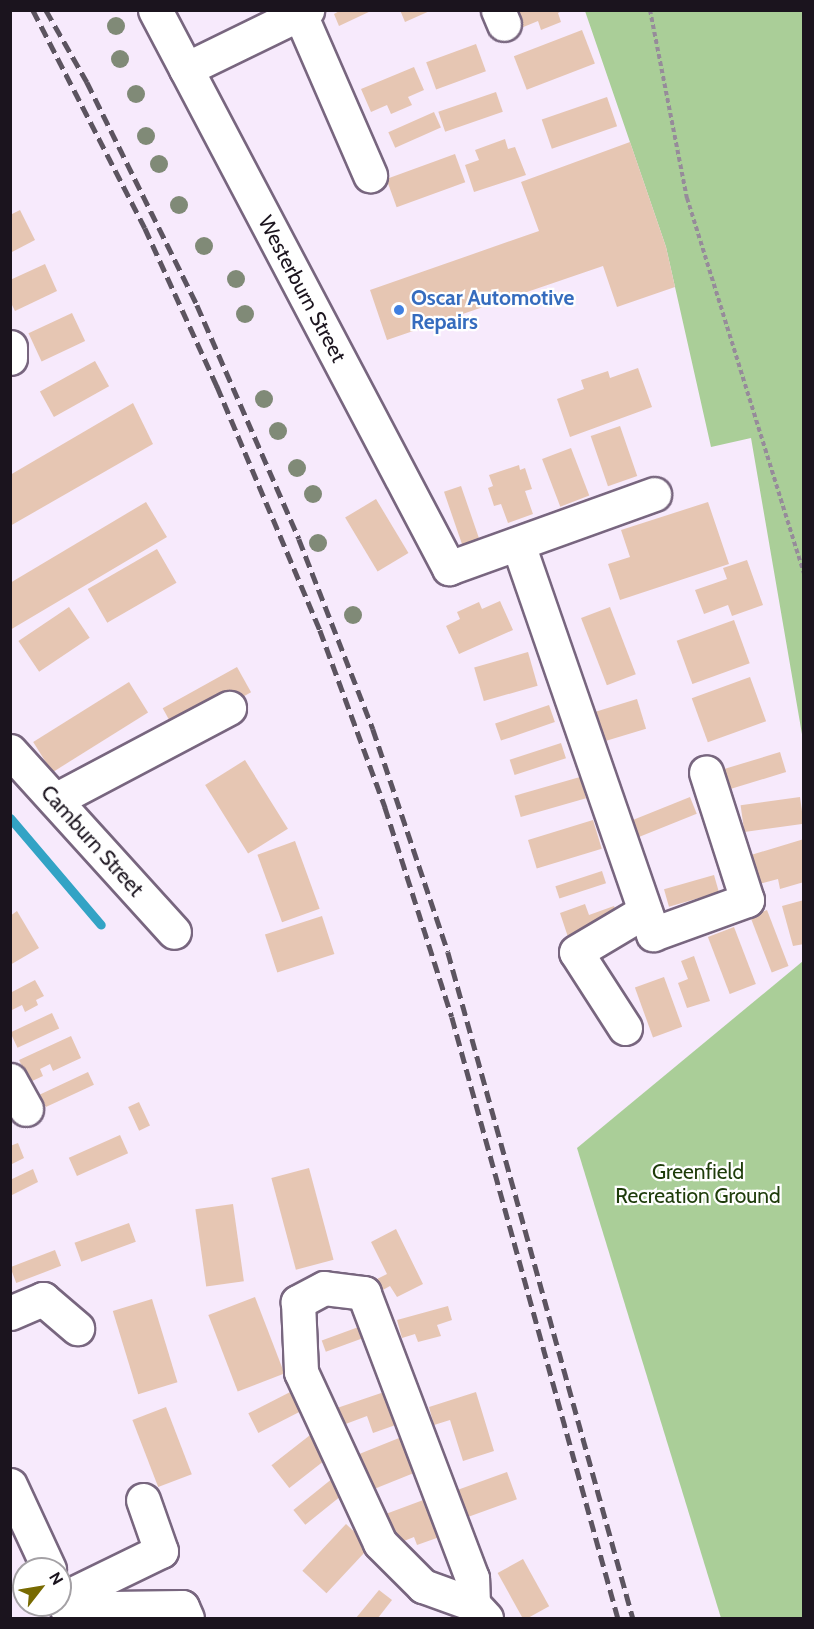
<!DOCTYPE html>
<style>
body{margin:0}
#map{position:relative;width:814px;height:1629px;overflow:hidden;background:#f7eafc;font-family:Cabin,sans-serif}
div>[style]{position:absolute}
.green>*{inset:0;background:#aace98}
.stream>*{height:9px;margin:-4.5px;padding:0 4.5px;transform-origin:4.5px;border-radius:4.5px;background:#33a3c5}
.building>*{inset:0;background:#e6c6b3;transform-origin:0 0}
.path>*{height:4px;margin-top:-2px;transform-origin:0;background:repeating-linear-gradient(90deg,#968b9a 0 4.5px,transparent 0 7.5px)}
.roads{filter:drop-shadow(2px 0 #78667f) drop-shadow(-2px 0 #78667f) drop-shadow(0 2px #78667f) drop-shadow(0 -2px #78667f)}
.minor>*{height:33px;margin:-16.5px;padding:0 16.5px;transform-origin:16.5px;border-radius:16.5px;background:#fff}
.major>*{height:33px;margin:-16.5px;padding:0 16.5px;transform-origin:16.5px;border-radius:16.5px;background:#fff}
.rail>*{height:4.5px;margin-top:-2.25px;transform-origin:0;background:repeating-linear-gradient(90deg,#5c5460 0 12px,transparent 0 18px)}
.trees>*{width:18px;height:18px;margin:-9px;border-radius:50%;background:#808a77}
.dots>*{width:16px;height:16px;translate:-50% -50%;box-sizing:border-box;border:3px solid #fff;border-radius:50%}
span{translate:-50% -50%;white-space:nowrap;text-align:center;line-height:1.15;-webkit-text-stroke:4.5px #fff;paint-order:stroke}
.street-label{font-size:21px;color:#1b141e}
.shop-label{font-size:21px;color:#366cbe;font-weight:700}
.left{translate:0 -50%;text-align:left}
.park-label{font-size:21px;color:#1e3c0a}
.frame{position:absolute;inset:0;border:12px solid #1b141e;pointer-events:none}
.north{position:absolute;left:12px;top:1557px;width:60px;height:60px;box-sizing:border-box;background:#fff;border:2px solid #a4a1a5;border-radius:50%;rotate:59deg;font-size:16px;font-weight:700;line-height:24px;text-align:center;color:#1b141e}
.north::after{content:'';display:block;margin:auto;width:21px;height:27px;background:#786a01;clip-path:polygon(50% 0,100% 100%,50% 72%,0 100%)}
</style>
<div id="map">
<div class="green">
<i style="clip-path:polygon(585px 11px,803px 11px,803px 740px,751px 438px,711px 447px,666px 247px)"></i>
<i style="clip-path:polygon(803px 961px,803px 1618px,721px 1618px,577px 1148px)"></i>
</div>
<div class="stream">
<i style="left:10px;top:818px;width:140px;rotate:49.6deg"></i>
</div>
<div class="building">
<i style="clip-path:polygon(341px 10px,373px 10px,339px 26px,334px 14px)"></i>
<i style="clip-path:polygon(400px 10px,432px 10px,405px 22px)"></i>
<i style="clip-path:polygon(564px 10px,558px 13px,561px 22px,541px 30px,538px 21px,521px 28px,514px 11px)"></i>
<i style="left:582px;top:30px;width:36px;height:73px;rotate:69deg"></i>
<i style="left:476px;top:44px;width:29px;height:53px;rotate:70deg"></i>
<i style="clip-path:polygon(414px 67px,424px 90px,408px 97px,412px 105px,391px 114px,387px 105px,371px 112px,361px 89px)"></i>
<i style="left:496px;top:92px;width:21px;height:61px;rotate:71deg"></i>
<i style="left:607px;top:97px;width:31px;height:69px;rotate:71deg"></i>
<i style="left:434px;top:112px;width:17px;height:50px;rotate:66deg"></i>
<i style="clip-path:polygon(505px 139px,508px 149px,515px 147px,526px 175px,474px 192px,465px 165px,479px 160px,475px 150px)"></i>
<i style="clip-path:polygon(630px 142px,666px 247px,675px 287px,617px 307px,603px 266px,387px 340px,370px 290px,539px 231px,521px 182px)"></i>
<i style="left:455px;top:154px;width:30px;height:73px;rotate:70deg"></i>
<i style="clip-path:polygon(20px 210px,35px 240px,10px 253px,10px 215px)"></i>
<i style="clip-path:polygon(45px 264px,57px 291px,15px 311px,10px 301px,10px 280px)"></i>
<i style="left:72px;top:313px;width:31px;height:48px;rotate:65deg"></i>
<i style="left:95px;top:361px;width:29px;height:63px;rotate:61deg"></i>
<i style="clip-path:polygon(638px 368px,652px 407px,570px 437px,557px 399px,584px 389px,581px 380px,608px 371px,610px 378px)"></i>
<i style="clip-path:polygon(133px 403px,153px 444px,10px 526px,10px 475px)"></i>
<i style="left:620px;top:426px;width:53px;height:31px;rotate:71deg"></i>
<i style="left:571px;top:448px;width:51px;height:31px;rotate:69deg"></i>
<i style="clip-path:polygon(519px 465px,520px 470px,525px 468px,532px 489px,525px 491px,533px 514px,508px 523px,501px 504px,494px 506px,488px 488px,493px 486px,489px 475px)"></i>
<i style="left:461px;top:486px;width:56px;height:18px;rotate:71deg"></i>
<i style="left:376px;top:499px;width:63px;height:36px;rotate:59deg"></i>
<i style="clip-path:polygon(146px 502px,167px 537px,10px 630px,10px 583px)"></i>
<i style="clip-path:polygon(708px 502px,729px 564px,620px 600px,608px 564px,630px 557px,621px 530px)"></i>
<i style="left:157px;top:549px;width:39px;height:80px;rotate:60deg"></i>
<i style="clip-path:polygon(747px 560px,763px 605px,732px 616px,728px 605px,704px 614px,695px 590px,727px 579px,723px 568px)"></i>
<i style="clip-path:polygon(500px 601px,513px 630px,459px 654px,446px 626px,460px 619px,457px 612px,479px 602px,482px 609px)"></i>
<i style="left:69px;top:607px;width:37px;height:61px;rotate:56deg"></i>
<i style="left:610px;top:607px;width:72px;height:31px;rotate:69deg"></i>
<i style="left:734px;top:620px;width:46px;height:61px;rotate:70deg"></i>
<i style="left:528px;top:652px;width:35px;height:56px;rotate:74deg"></i>
<i style="left:237px;top:667px;width:29px;height:85px;rotate:61deg"></i>
<i style="left:750px;top:677px;width:47px;height:62px;rotate:70deg"></i>
<i style="left:129px;top:682px;width:36px;height:113px;rotate:58deg"></i>
<i style="left:637px;top:699px;width:31px;height:45px;rotate:73deg"></i>
<i style="left:549px;top:705px;width:18px;height:57px;rotate:71deg"></i>
<i style="left:561px;top:743px;width:16px;height:54px;rotate:72deg"></i>
<i style="left:780px;top:752px;width:21px;height:60px;rotate:73deg"></i>
<i style="left:245px;top:760px;width:81px;height:47px;rotate:58deg"></i>
<i style="left:580px;top:777px;width:22px;height:68px;rotate:74deg"></i>
<i style="left:690px;top:797px;width:18px;height:63px;rotate:68deg"></i>
<i style="left:800px;top:797px;width:27px;height:60px;rotate:82deg"></i>
<i style="left:593px;top:820px;width:30px;height:68px;rotate:73deg"></i>
<i style="clip-path:polygon(804px 839px,804px 882px,780px 889px,778px 879px,759px 884px,751px 855px)"></i>
<i style="left:295px;top:841px;width:72px;height:40px;rotate:70deg"></i>
<i style="left:602px;top:871px;width:13px;height:49px;rotate:72deg"></i>
<i style="left:714px;top:875px;width:18px;height:52px;rotate:74deg"></i>
<i style="clip-path:polygon(804px 900px,804px 944px,793px 946px,782px 906px)"></i>
<i style="clip-path:polygon(585px 904px,589px 915px,614px 906px,619px 920px,568px 937px,560px 913px)"></i>
<i style="left:767px;top:910px;width:60px;height:18px;rotate:69deg"></i>
<i style="clip-path:polygon(17px 911px,39px 948px,10px 965px,10px 916px)"></i>
<i style="left:322px;top:916px;width:40px;height:60px;rotate:72deg"></i>
<i style="left:734px;top:927px;width:61px;height:28px;rotate:69deg"></i>
<i style="clip-path:polygon(694px 956px,710px 1001px,687px 1008px,678px 983px,688px 979px,681px 961px)"></i>
<i style="left:664px;top:977px;width:53px;height:31px;rotate:70deg"></i>
<i style="clip-path:polygon(35px 980px,44px 996px,36px 1000px,38px 1005px,25px 1012px,22px 1005px,10px 1011px,10px 993px)"></i>
<i style="left:52px;top:1013px;width:17px;height:46px;rotate:65deg"></i>
<i style="clip-path:polygon(71px 1036px,81px 1058px,53px 1071px,50px 1064px,40px 1069px,43px 1076px,30px 1082px,19px 1060px)"></i>
<i style="left:88px;top:1072px;width:14px;height:53px;rotate:65deg"></i>
<i style="left:139px;top:1102px;width:26px;height:12px;rotate:65deg"></i>
<i style="left:120px;top:1135px;width:20px;height:56px;rotate:66deg"></i>
<i style="clip-path:polygon(18px 1143px,24px 1158px,10px 1165px,10px 1146px)"></i>
<i style="left:309px;top:1168px;width:95px;height:39px;rotate:75deg"></i>
<i style="clip-path:polygon(33px 1169px,38px 1182px,10px 1196px,10px 1180px)"></i>
<i style="left:233px;top:1204px;width:78px;height:38px;rotate:82deg"></i>
<i style="left:129px;top:1223px;width:20px;height:58px;rotate:70deg"></i>
<i style="clip-path:polygon(396px 1229px,423px 1284px,397px 1297px,390px 1286px,381px 1291px,375px 1280px,387px 1274px,371px 1242px)"></i>
<i style="left:55px;top:1250px;width:17px;height:48px;rotate:69deg"></i>
<i style="left:255px;top:1297px;width:82px;height:50px;rotate:69deg"></i>
<i style="left:152px;top:1299px;width:87px;height:41px;rotate:73deg"></i>
<i style="clip-path:polygon(448px 1306px,452px 1320px,437px 1325px,441px 1336px,418px 1342px,415px 1334px,402px 1338px,397px 1320px)"></i>
<i style="left:364px;top:1325px;width:12px;height:45px;rotate:70deg"></i>
<i style="left:300px;top:1387px;width:22px;height:58px;rotate:63deg"></i>
<i style="clip-path:polygon(393px 1389px,404px 1422px,373px 1433px,367px 1416px,343px 1425px,337px 1408px)"></i>
<i style="clip-path:polygon(476px 1392px,494px 1451px,463px 1461px,450px 1420px,434px 1425px,429px 1407px)"></i>
<i style="left:166px;top:1407px;width:72px;height:36px;rotate:69deg"></i>
<i style="left:314px;top:1432px;width:29px;height:54px;rotate:52deg"></i>
<i style="left:409px;top:1434px;width:38px;height:57px;rotate:68deg"></i>
<i style="left:507px;top:1472px;width:29px;height:58px;rotate:70deg"></i>
<i style="left:333px;top:1478px;width:19px;height:51px;rotate:51deg"></i>
<i style="clip-path:polygon(434px 1496px,448px 1534px,417px 1545px,414px 1537px,394px 1545px,383px 1515px)"></i>
<i style="left:346px;top:1524px;width:33px;height:64px;rotate:43deg"></i>
<i style="left:523px;top:1559px;width:54px;height:29px;rotate:61deg"></i>
<i style="clip-path:polygon(379px 1590px,392px 1600px,378px 1618px,356px 1618px)"></i>
</div>
<div class="path">
<i style="left:650px;top:10px;width:192px;rotate:78.9deg"></i>
<i style="left:687px;top:198px;width:393px;rotate:72.7deg"></i>
</div>
<div class="roads">
<div class="minor">
<i style="left:155px;top:10px;width:631px;rotate:62.22deg"></i>
<i style="left:449px;top:568px;width:218px;rotate:-19.8deg"></i>
<i style="left:498px;top:10px;width:15px;rotate:67deg"></i>
<i style="left:300px;top:14px;width:176px;rotate:66.5deg"></i>
<i style="left:186px;top:69px;width:135px;rotate:-26deg"></i>
<i style="left:10px;top:347px;width:11px;rotate:90deg"></i>
<i style="left:518px;top:544px;width:413px;rotate:70.9deg"></i>
<i style="left:653px;top:934px;width:100px;rotate:-19.9deg"></i>
<i style="left:747px;top:900px;width:134px;rotate:-107.8deg"></i>
<i style="left:10px;top:751px;width:244px;rotate:47.8deg"></i>
<i style="left:55px;top:800px;width:197px;rotate:-27.9deg"></i>
<i style="left:625px;top:1028px;width:90px;rotate:-122.8deg"></i>
<i style="left:576px;top:952px;width:80px;rotate:-30.7deg"></i>
<i style="left:10px;top:1080px;width:33px;rotate:61deg"></i>
<i style="left:10px;top:1313px;width:36px;rotate:-23deg"></i>
<i style="left:43px;top:1299px;width:45px;rotate:40.5deg"></i>
<i style="left:62px;top:1599px;width:110px;rotate:-25.9deg"></i>
<i style="left:161px;top:1551px;width:54px;rotate:-109.4deg"></i>
<i style="left:473px;top:1604px;width:26px;rotate:-92deg"></i>
<i style="left:472px;top:1578px;width:305px;rotate:-110.8deg"></i>
<i style="left:364px;top:1293px;width:40px;rotate:-172.9deg"></i>
<i style="left:324px;top:1288px;width:30px;rotate:152deg"></i>
<i style="left:298px;top:1302px;width:70px;rotate:87.5deg"></i>
<i style="left:301px;top:1372px;width:188px;rotate:65.2deg"></i>
<i style="left:380px;top:1543px;width:61px;rotate:45deg"></i>
<i style="left:423px;top:1586px;width:53px;rotate:19.8deg"></i>
<i style="left:473px;top:1604px;width:19px;rotate:47deg"></i>
<i style="left:90px;top:1618px;width:23px;rotate:-25deg"></i>
<i style="left:111px;top:1608px;width:71px;rotate:-0.8deg"></i>
<i style="left:182px;top:1607px;width:12px;rotate:66deg"></i>
</div>
<div class="major">
<i style="left:10px;top:1485px;width:93px;rotate:65.1deg"></i>
<i style="left:60px;top:1594px;width:26px;rotate:65deg"></i>
</div>
</div>
<div class="rail">
<i style="left:33px;top:10px;width:245px;rotate:62.8deg"></i>
<i style="left:145px;top:228px;width:174px;rotate:65.5deg"></i>
<i style="left:217px;top:386px;width:265px;rotate:67.1deg"></i>
<i style="left:320px;top:630px;width:189px;rotate:69.8deg"></i>
<i style="left:385px;top:807px;width:220px;rotate:72.3deg"></i>
<i style="left:452px;top:1017px;width:624px;rotate:74.56deg"></i>
<i style="left:46px;top:10px;width:83px;rotate:60.3deg"></i>
<i style="left:87px;top:82px;width:249px;rotate:63.7deg"></i>
<i style="left:197px;top:305px;width:255px;rotate:66.4deg"></i>
<i style="left:299px;top:539px;width:204px;rotate:68.7deg"></i>
<i style="left:373px;top:729px;width:235px;rotate:71.4deg"></i>
<i style="left:448px;top:952px;width:691px;rotate:74.48deg"></i>
</div>
<div class="trees">
<i style="left:116px;top:26px"></i>
<i style="left:120px;top:59px"></i>
<i style="left:136px;top:94px"></i>
<i style="left:146px;top:136px"></i>
<i style="left:159px;top:164px"></i>
<i style="left:179px;top:205px"></i>
<i style="left:204px;top:246px"></i>
<i style="left:236px;top:279px"></i>
<i style="left:245px;top:314px"></i>
<i style="left:264px;top:399px"></i>
<i style="left:278px;top:431px"></i>
<i style="left:297px;top:468px"></i>
<i style="left:313px;top:494px"></i>
<i style="left:318px;top:543px"></i>
<i style="left:353px;top:615px"></i>
</div>
<div class="dots">
<i style="left:399px;top:310px;background:#3f7fe0"></i>
</div>
<div class="street-label">
<span style="left:302px;top:289px;rotate:62deg">Westerburn Street</span>
<span style="left:92px;top:841px;rotate:48deg">Camburn Street</span>
</div>
<div class="shop-label">
<span class="left" style="left:411px;top:310px">Oscar Automotive<br>Repairs</span>
</div>
<div class="park-label">
<span style="left:698px;top:1184px">Greenfield<br>Recreation Ground</span>
</div>
<div class="frame"></div>
<div class="north">N</div>
</div>
